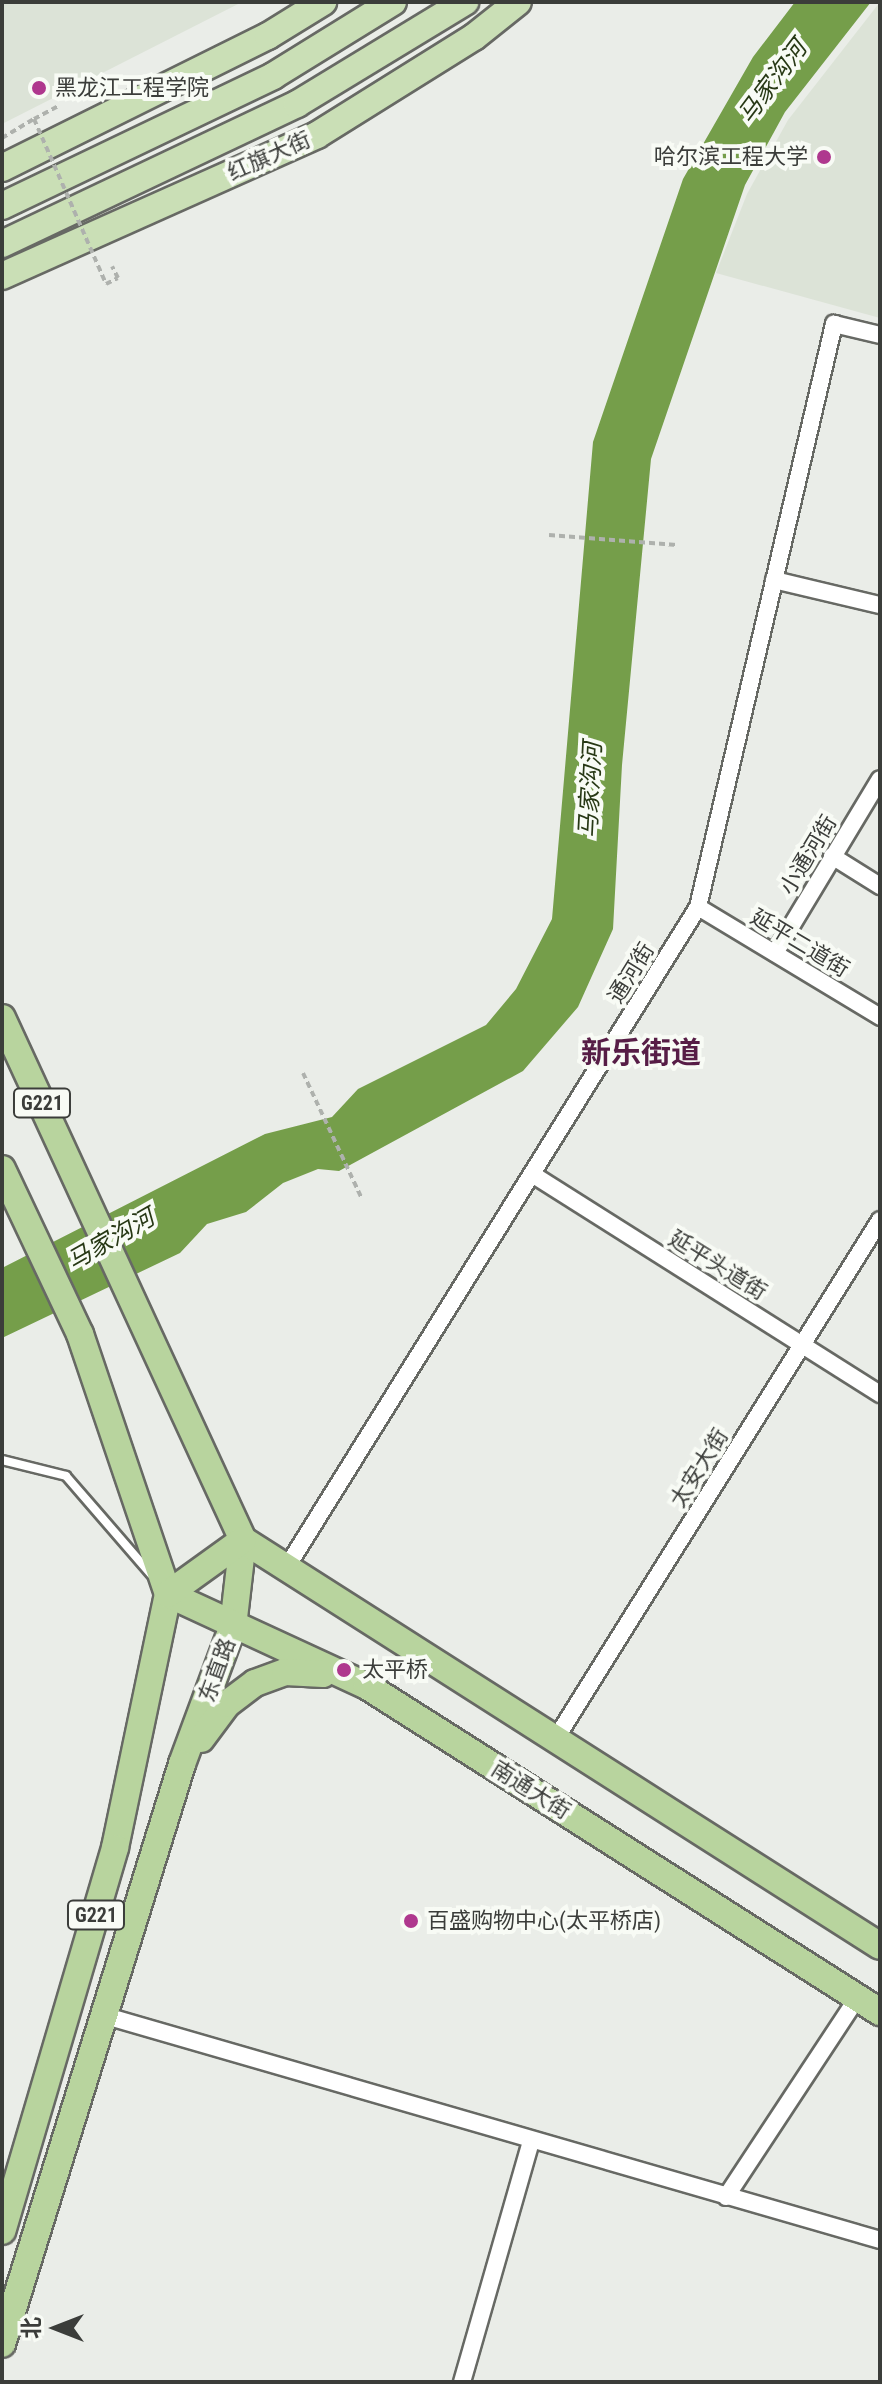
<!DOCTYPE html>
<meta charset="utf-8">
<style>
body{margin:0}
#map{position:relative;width:882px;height:2384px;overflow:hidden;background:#eaede8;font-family:"Roboto Condensed","Noto Sans SC",sans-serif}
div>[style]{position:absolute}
.built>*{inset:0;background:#dce3d7}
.water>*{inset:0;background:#759e4a}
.path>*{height:4px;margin-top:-2px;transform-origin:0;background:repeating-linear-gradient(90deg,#aeb1ad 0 6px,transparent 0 10px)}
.roads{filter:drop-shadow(2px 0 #676964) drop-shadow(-2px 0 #676964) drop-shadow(0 2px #676964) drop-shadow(0 -2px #676964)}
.service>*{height:8px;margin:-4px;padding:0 4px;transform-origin:4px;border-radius:4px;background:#fff}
.minor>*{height:16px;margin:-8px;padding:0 8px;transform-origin:8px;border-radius:8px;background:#fff}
.primary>*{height:26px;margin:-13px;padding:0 13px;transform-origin:13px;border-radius:13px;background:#cadfb6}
.trunk>*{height:26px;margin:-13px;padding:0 13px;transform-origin:13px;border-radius:13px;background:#b8d49e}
.path-bridge>*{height:4px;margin-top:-2px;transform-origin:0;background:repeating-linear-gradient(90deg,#aeb1ad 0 6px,transparent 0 10px)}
.dots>*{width:22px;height:22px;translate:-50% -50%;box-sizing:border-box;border:4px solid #f8fbf5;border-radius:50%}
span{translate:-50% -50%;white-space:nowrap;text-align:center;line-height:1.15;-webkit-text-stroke:8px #f8fbf5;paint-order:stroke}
.shield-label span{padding:2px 6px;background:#f8fbf5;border:2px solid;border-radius:6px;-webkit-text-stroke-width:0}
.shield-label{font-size:20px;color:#3b3d3a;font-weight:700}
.poi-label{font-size:22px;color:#3b3d3a}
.left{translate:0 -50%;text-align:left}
.right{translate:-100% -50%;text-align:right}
.street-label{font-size:22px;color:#3b3d3a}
.water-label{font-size:24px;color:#273815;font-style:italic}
.district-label{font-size:30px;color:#571d46;font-weight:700}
.frame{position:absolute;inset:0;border:4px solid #3b3d3a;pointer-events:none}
.north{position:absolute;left:16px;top:2288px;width:80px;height:80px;-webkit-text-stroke:6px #f8fbf5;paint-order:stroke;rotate:270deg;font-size:22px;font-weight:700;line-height:32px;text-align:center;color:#3b3d3a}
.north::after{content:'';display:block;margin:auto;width:28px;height:36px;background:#3b3d3a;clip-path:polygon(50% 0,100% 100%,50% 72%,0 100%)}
</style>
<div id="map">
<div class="built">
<i style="clip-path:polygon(2px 2px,242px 2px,2px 124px)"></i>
<i style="clip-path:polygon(880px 2px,880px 318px,716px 273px,747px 194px,788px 120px)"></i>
</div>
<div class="water">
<i style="clip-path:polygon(795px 2px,871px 2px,785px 112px,745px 185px,651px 459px,622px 765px,613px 929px,578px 1007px,523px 1071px,339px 1171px,318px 1169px,283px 1183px,246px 1212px,207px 1224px,180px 1253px,2px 1338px,2px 1268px,265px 1134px,332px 1117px,358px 1089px,486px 1025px,516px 989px,552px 919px,593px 442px,683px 179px,753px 57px)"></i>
</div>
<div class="path">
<i style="left:34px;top:119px;width:27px;rotate:-28deg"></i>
<i style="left:303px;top:1073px;width:139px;rotate:64.9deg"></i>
</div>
<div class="roads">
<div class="service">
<i style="left:2px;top:1460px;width:66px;rotate:14deg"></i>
<i style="left:66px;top:1476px;width:130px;rotate:49.1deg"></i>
</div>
<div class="minor">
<i style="left:774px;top:580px;width:109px;rotate:13.3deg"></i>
<i style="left:832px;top:856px;width:57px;rotate:32deg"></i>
<i style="left:698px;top:907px;width:213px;rotate:31.1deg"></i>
<i style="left:775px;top:953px;width:203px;rotate:-58.9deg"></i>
<i style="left:532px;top:1174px;width:412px;rotate:32.3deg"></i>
<i style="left:285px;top:1570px;width:781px;rotate:-58.08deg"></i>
<i style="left:698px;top:907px;width:599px;rotate:-76.87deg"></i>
<i style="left:834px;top:324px;width:47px;rotate:13.4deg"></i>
<i style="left:555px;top:1740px;width:613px;rotate:-57.99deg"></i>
<i style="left:106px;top:2016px;width:806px;rotate:16.14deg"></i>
<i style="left:726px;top:2197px;width:240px;rotate:-56.6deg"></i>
<i style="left:462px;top:2382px;width:250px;rotate:-74deg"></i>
</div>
<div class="primary">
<i style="left:2px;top:168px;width:297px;rotate:-26.4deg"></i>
<i style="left:268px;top:36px;width:65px;rotate:-31.7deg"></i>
<i style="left:2px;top:206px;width:301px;rotate:-25.6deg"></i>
<i style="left:273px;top:76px;width:141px;rotate:-31.7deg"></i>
<i style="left:2px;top:244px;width:327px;rotate:-25.4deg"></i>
<i style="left:297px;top:104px;width:197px;rotate:-31.3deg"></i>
<i style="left:2px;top:276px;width:345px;rotate:-24.1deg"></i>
<i style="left:317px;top:135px;width:185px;rotate:-32deg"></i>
<i style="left:474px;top:37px;width:56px;rotate:-38.5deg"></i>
</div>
<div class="trunk">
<i style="left:2px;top:1018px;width:575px;rotate:65.22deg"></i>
<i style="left:243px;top:1540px;width:87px;rotate:96.6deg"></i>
<i style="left:233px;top:1626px;width:147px;rotate:110.3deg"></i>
<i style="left:182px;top:1764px;width:607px;rotate:107.24deg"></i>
<i style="left:2px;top:1169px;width:183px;rotate:64.7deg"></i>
<i style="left:80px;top:1334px;width:274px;rotate:71.3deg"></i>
<i style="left:168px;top:1594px;width:259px;rotate:101.8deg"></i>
<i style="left:115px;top:1848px;width:399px;rotate:106.4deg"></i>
<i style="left:243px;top:1540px;width:755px;rotate:32.51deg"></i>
<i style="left:168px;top:1594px;width:219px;rotate:24.8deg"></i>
<i style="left:367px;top:1686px;width:608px;rotate:32.44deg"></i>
<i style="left:168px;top:1594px;width:92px;rotate:-35.8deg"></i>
<i style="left:201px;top:1739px;width:44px;rotate:-53.4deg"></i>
<i style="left:227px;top:1704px;width:35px;rotate:-37deg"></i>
<i style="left:255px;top:1683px;width:32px;rotate:-20deg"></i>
<i style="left:285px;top:1672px;width:38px;rotate:3deg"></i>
</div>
</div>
<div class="path-bridge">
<i style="left:2px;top:138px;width:37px;rotate:-31deg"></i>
<i style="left:34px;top:119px;width:180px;rotate:66.4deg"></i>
<i style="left:106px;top:284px;width:13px;rotate:-27deg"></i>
<i style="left:118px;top:278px;width:13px;rotate:-117deg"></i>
<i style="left:549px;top:535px;width:128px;rotate:4.5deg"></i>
</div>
<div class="dots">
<i style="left:39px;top:88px;background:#af388e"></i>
<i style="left:824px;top:157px;background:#af388e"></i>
<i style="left:344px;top:1670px;background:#af388e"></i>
<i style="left:411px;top:1921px;background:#af388e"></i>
</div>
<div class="shield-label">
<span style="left:42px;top:1103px">G221</span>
<span style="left:96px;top:1915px">G221</span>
</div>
<div class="poi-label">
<span class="left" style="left:55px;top:88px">黑龙江工程学院</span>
<span class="right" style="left:808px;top:157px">哈尔滨工程大学</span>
<span class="left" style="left:362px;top:1670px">太平桥</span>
<span class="left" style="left:427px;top:1921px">百盛购物中心(太平桥店)</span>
</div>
<div class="street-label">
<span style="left:269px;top:156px;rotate:-24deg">红旗大街</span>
<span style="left:808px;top:855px;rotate:-59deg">小通河街</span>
<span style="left:800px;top:943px;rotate:31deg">延平二道街</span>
<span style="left:631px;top:973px;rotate:-58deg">通河街</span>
<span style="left:718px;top:1265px;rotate:32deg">延平头道街</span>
<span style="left:699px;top:1468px;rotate:-58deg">太安大街</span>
<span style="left:217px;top:1670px;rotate:-70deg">东直路</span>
<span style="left:531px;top:1790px;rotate:32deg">南通大街</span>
</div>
<div class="water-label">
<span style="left:773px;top:82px;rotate:-53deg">马家沟河</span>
<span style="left:591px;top:790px;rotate:-87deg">马家沟河</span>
<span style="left:111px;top:1240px;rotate:-30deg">马家沟河</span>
</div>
<div class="district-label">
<span style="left:641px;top:1053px">新乐街道</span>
</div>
<div class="frame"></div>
<div class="north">北</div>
</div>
